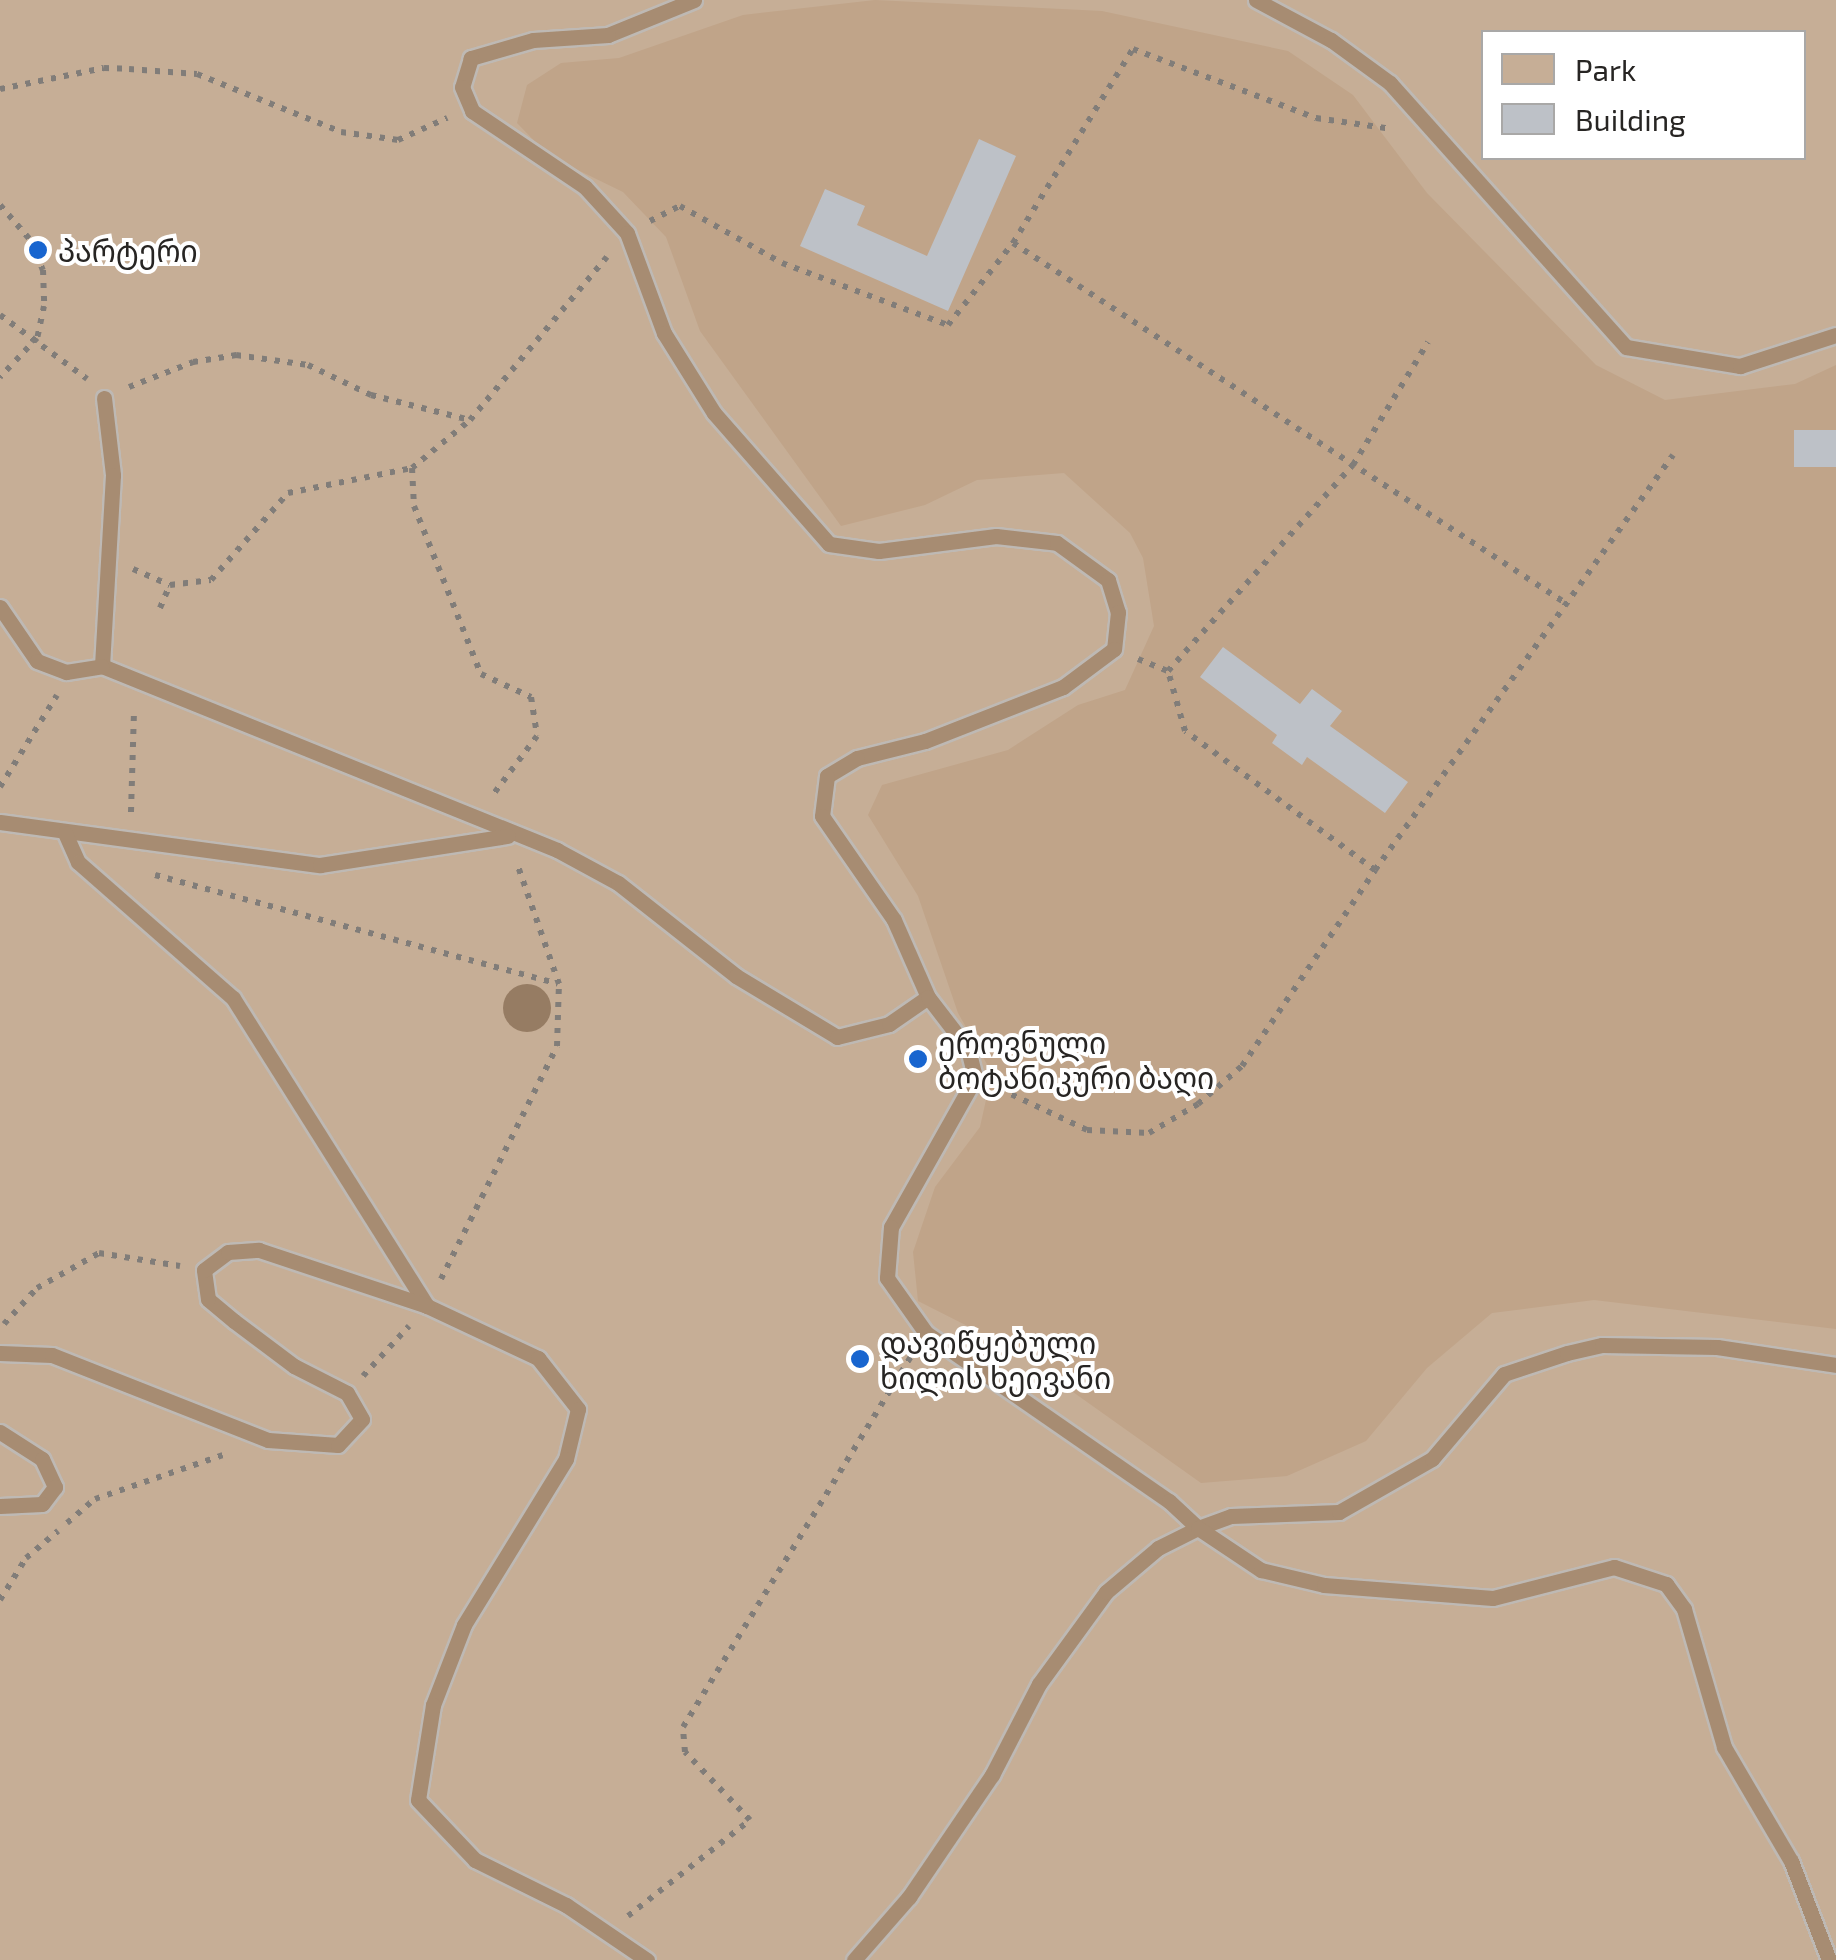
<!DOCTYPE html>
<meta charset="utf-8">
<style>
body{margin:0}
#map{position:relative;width:1836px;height:1960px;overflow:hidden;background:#e4ded8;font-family:"Exo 2","Noto Sans Georgian",sans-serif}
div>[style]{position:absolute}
.green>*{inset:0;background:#c6ae96}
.forest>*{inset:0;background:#c0a489}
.water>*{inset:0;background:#967c63}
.round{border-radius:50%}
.building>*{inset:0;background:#bdc1c7;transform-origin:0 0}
.path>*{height:6px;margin-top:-3px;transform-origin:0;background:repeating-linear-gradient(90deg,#817d79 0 5px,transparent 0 13px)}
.roads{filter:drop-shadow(2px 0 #beb9b4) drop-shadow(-2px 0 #beb9b4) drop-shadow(0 2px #beb9b4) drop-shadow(0 -2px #beb9b4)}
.service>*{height:15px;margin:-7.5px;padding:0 7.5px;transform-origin:7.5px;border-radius:7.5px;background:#a78c72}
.dots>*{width:28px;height:28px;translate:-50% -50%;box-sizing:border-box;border:5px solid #fff;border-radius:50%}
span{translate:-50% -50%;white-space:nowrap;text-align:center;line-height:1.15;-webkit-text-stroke:8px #fff;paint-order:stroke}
.poi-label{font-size:30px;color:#272523}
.left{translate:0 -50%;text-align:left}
.legend{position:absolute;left:1481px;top:30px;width:325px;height:130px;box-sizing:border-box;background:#fff;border:2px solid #a9a8a7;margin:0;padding:12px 18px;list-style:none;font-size:30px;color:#272523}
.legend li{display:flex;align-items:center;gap:20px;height:50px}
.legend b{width:50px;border:2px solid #a9a8a7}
</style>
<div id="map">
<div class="green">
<i style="clip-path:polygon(evenodd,0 0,1836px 0,1836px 1960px,0 1960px,0 0,1484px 32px,1804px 32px,1804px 158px,1484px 158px,1484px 32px)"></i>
</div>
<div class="forest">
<i style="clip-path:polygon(875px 0,1102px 11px,1288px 51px,1353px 95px,1427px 193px,1596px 365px,1665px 400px,1795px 384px,1836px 365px,1836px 1329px,1594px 1300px,1492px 1313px,1427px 1368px,1366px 1441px,1287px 1476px,1201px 1483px,1011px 1348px,918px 1301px,913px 1252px,935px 1187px,980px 1127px,992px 1073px,958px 1013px,918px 896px,868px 815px,882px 785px,1008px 750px,1078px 705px,1125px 690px,1154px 626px,1143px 558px,1130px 533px,1064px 473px,977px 480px,925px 505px,841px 526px,700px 331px,666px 237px,623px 192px,549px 156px,517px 123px,527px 85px,561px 63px,619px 58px,743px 15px)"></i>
</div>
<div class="water">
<i class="round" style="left:503px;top:984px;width:48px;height:48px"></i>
</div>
<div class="building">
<i style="clip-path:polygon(979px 139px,1016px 156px,948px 311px,800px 246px,825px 189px,865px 206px,857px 225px,927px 256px)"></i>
<i style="left:1836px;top:430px;width:37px;height:42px;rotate:90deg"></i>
<i style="clip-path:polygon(1223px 647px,1300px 704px,1312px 689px,1342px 711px,1330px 726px,1408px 782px,1385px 813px,1307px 757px,1302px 765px,1272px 743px,1277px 735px,1200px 677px)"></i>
</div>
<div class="path">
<i style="left:0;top:89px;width:106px;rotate:-11.4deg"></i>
<i style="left:104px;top:68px;width:25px;rotate:2deg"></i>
<i style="left:129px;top:69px;width:68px;rotate:4.2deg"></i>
<i style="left:197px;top:74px;width:155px;rotate:21.9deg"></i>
<i style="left:341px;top:132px;width:58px;rotate:8deg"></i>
<i style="left:398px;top:140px;width:54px;rotate:-24.2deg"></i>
<i style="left:0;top:205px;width:49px;rotate:49.1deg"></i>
<i style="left:32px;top:242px;width:30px;rotate:69deg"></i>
<i style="left:43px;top:270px;width:36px;rotate:88deg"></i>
<i style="left:44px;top:306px;width:33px;rotate:102deg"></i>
<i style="left:37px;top:338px;width:54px;rotate:133.5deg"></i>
<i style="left:650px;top:221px;width:34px;rotate:-27deg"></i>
<i style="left:680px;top:206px;width:117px;rotate:29.2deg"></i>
<i style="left:782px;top:263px;width:177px;rotate:20.5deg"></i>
<i style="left:948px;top:325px;width:105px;rotate:-51.6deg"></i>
<i style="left:1013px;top:243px;width:228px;rotate:-58.3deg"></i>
<i style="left:1133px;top:49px;width:196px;rotate:20.7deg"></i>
<i style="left:1316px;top:118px;width:77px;rotate:8.2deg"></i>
<i style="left:1013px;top:243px;width:661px;rotate:33.09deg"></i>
<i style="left:0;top:315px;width:108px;rotate:36.3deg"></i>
<i style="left:129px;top:387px;width:69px;rotate:-21.3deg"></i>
<i style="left:193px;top:362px;width:44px;rotate:-9.2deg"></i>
<i style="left:236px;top:355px;width:73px;rotate:7.9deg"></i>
<i style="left:308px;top:365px;width:70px;rotate:25.5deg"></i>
<i style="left:371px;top:395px;width:102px;rotate:14.2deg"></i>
<i style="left:412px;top:468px;width:38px;rotate:87deg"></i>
<i style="left:414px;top:506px;width:181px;rotate:68.3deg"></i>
<i style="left:481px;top:674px;width:55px;rotate:24.7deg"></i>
<i style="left:531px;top:697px;width:39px;rotate:81deg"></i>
<i style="left:537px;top:736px;width:75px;rotate:126.9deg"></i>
<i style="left:133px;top:569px;width:40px;rotate:23.4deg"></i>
<i style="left:170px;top:585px;width:41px;rotate:-7deg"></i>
<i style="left:211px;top:580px;width:116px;rotate:-48.5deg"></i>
<i style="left:288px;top:493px;width:126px;rotate:-11.4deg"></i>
<i style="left:412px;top:468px;width:75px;rotate:-39.6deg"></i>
<i style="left:470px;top:420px;width:213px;rotate:-50deg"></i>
<i style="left:160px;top:608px;width:25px;rotate:-67deg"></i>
<i style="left:1138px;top:659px;width:32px;rotate:22deg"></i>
<i style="left:1168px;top:671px;width:277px;rotate:-48.1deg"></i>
<i style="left:1353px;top:465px;width:144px;rotate:-58.6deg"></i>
<i style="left:0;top:787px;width:108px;rotate:-58.2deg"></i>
<i style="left:131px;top:812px;width:102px;rotate:-88.3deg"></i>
<i style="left:1375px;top:870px;width:511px;rotate:-54.32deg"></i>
<i style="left:155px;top:875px;width:417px;rotate:15.1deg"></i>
<i style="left:1000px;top:1089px;width:96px;rotate:25.2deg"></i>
<i style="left:1087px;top:1130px;width:62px;rotate:2.8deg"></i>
<i style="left:1149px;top:1133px;width:57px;rotate:-30.6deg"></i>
<i style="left:1198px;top:1104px;width:58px;rotate:-40.8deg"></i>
<i style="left:1242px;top:1066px;width:237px;rotate:-55.8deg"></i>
<i style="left:1375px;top:870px;width:235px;rotate:-143.8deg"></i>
<i style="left:1185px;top:731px;width:62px;rotate:-105.8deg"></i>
<i style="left:441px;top:1279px;width:260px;rotate:-63.5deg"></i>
<i style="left:557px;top:1046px;width:62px;rotate:-88.2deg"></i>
<i style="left:559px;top:984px;width:125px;rotate:-109.2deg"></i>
<i style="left:4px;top:1324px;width:49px;rotate:-47.5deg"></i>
<i style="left:37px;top:1288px;width:71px;rotate:-29.4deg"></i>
<i style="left:99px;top:1253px;width:82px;rotate:9.1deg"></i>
<i style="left:363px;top:1376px;width:68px;rotate:-47.4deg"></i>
<i style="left:67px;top:1523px;width:37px;rotate:-41deg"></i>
<i style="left:95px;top:1499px;width:135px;rotate:-19deg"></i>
<i style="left:0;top:1600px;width:49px;rotate:-58.2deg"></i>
<i style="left:26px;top:1558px;width:42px;rotate:-40.2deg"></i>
<i style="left:628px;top:1916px;width:155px;rotate:-38.2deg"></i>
<i style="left:750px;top:1820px;width:94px;rotate:-133.7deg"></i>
<i style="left:685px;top:1752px;width:25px;rotate:-95deg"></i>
<i style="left:683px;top:1727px;width:437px;rotate:-58.4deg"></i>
</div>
<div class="roads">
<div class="service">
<i style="left:694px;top:0;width:93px;rotate:157.9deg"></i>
<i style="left:608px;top:35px;width:75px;rotate:176.2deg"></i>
<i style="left:533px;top:40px;width:65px;rotate:163.8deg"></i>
<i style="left:471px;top:58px;width:30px;rotate:107deg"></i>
<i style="left:462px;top:87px;width:26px;rotate:67deg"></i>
<i style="left:472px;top:111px;width:136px;rotate:33.9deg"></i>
<i style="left:585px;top:187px;width:62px;rotate:47.6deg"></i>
<i style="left:627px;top:233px;width:107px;rotate:69.7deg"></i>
<i style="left:664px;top:333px;width:94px;rotate:58deg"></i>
<i style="left:714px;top:413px;width:174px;rotate:48.7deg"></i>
<i style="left:829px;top:544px;width:50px;rotate:8deg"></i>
<i style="left:879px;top:551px;width:118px;rotate:-7.3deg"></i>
<i style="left:996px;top:536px;width:61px;rotate:6.5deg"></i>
<i style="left:1057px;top:543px;width:63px;rotate:36deg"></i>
<i style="left:1108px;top:580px;width:34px;rotate:73deg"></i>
<i style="left:1118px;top:612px;width:37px;rotate:96deg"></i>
<i style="left:1114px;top:649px;width:64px;rotate:143.3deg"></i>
<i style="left:1063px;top:687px;width:148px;rotate:158.6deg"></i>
<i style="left:925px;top:741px;width:70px;rotate:166deg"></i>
<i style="left:857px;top:758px;width:35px;rotate:149deg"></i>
<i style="left:827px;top:776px;width:40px;rotate:97.1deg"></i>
<i style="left:822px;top:816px;width:126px;rotate:55.3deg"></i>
<i style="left:894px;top:920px;width:84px;rotate:66.2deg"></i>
<i style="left:1256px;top:0;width:85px;rotate:28.1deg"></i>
<i style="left:1331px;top:40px;width:73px;rotate:36.1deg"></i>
<i style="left:1390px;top:83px;width:354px;rotate:48.2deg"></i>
<i style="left:1626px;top:347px;width:116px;rotate:9.5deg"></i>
<i style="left:1740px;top:366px;width:101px;rotate:-17.9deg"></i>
<i style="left:104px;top:398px;width:78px;rotate:83.3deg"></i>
<i style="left:113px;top:475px;width:191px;rotate:93.3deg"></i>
<i style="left:102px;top:666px;width:491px;rotate:22deg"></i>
<i style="left:557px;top:850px;width:69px;rotate:28.4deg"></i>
<i style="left:618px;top:883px;width:150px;rotate:38.2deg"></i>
<i style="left:736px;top:976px;width:118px;rotate:31.1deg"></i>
<i style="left:837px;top:1037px;width:54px;rotate:-14deg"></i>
<i style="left:889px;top:1024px;width:47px;rotate:-34.7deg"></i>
<i style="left:928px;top:997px;width:66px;rotate:52.4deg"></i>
<i style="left:968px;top:1049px;width:30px;rotate:76deg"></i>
<i style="left:975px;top:1078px;width:171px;rotate:119.4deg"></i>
<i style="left:891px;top:1227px;width:51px;rotate:94.5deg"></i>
<i style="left:887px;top:1278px;width:67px;rotate:54.7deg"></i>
<i style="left:926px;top:1333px;width:295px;rotate:34.7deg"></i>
<i style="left:1169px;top:1501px;width:40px;rotate:43deg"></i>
<i style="left:1198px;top:1528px;width:35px;rotate:-20deg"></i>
<i style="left:1231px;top:1516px;width:108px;rotate:-2.1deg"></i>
<i style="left:1339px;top:1512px;width:107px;rotate:-29.7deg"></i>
<i style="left:1432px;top:1459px;width:111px;rotate:-49.7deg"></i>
<i style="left:1504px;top:1374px;width:66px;rotate:-18.4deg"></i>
<i style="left:1567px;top:1353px;width:36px;rotate:-13deg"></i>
<i style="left:1602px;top:1345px;width:115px;rotate:1deg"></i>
<i style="left:1717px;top:1347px;width:120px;rotate:8.6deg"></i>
<i style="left:0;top:607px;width:65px;rotate:55.6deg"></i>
<i style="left:37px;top:661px;width:31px;rotate:21deg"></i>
<i style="left:66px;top:672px;width:36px;rotate:-9deg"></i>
<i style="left:0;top:822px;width:323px;rotate:7.7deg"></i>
<i style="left:320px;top:865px;width:190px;rotate:-8.8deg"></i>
<i style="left:65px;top:833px;width:32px;rotate:66deg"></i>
<i style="left:78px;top:862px;width:206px;rotate:41.3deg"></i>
<i style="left:233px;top:998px;width:364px;rotate:57.8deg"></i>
<i style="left:427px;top:1306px;width:123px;rotate:25.1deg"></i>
<i style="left:538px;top:1358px;width:65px;rotate:51.9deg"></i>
<i style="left:578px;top:1409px;width:51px;rotate:103.5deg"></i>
<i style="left:566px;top:1459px;width:195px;rotate:121.6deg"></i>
<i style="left:464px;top:1625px;width:86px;rotate:111.2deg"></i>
<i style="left:433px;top:1705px;width:96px;rotate:99deg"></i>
<i style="left:418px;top:1800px;width:83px;rotate:46.5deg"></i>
<i style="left:475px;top:1860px;width:102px;rotate:26.3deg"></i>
<i style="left:566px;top:1905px;width:98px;rotate:34.2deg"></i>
<i style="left:0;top:1353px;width:52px;rotate:2.2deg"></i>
<i style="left:52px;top:1355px;width:232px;rotate:21.5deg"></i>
<i style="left:268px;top:1440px;width:70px;rotate:4.1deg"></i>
<i style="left:338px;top:1445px;width:35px;rotate:-47deg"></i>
<i style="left:362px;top:1419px;width:30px;rotate:-120deg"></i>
<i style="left:347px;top:1393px;width:59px;rotate:-153deg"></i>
<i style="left:294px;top:1366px;width:75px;rotate:-143.1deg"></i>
<i style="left:234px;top:1321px;width:34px;rotate:-140deg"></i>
<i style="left:208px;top:1299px;width:29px;rotate:-98deg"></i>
<i style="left:204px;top:1270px;width:30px;rotate:-37deg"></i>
<i style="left:228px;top:1252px;width:31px;rotate:-4deg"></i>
<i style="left:259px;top:1250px;width:177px;rotate:18.4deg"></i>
<i style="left:0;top:1432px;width:50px;rotate:32.7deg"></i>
<i style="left:42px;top:1459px;width:31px;rotate:65deg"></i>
<i style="left:55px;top:1487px;width:21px;rotate:127deg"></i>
<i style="left:42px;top:1504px;width:42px;rotate:177.3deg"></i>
<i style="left:854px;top:1960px;width:84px;rotate:-48.9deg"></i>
<i style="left:909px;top:1897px;width:148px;rotate:-55.8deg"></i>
<i style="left:992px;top:1775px;width:102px;rotate:-62.7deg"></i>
<i style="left:1039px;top:1684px;width:114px;rotate:-53.9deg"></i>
<i style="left:1106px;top:1592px;width:68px;rotate:-40.2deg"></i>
<i style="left:1158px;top:1548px;width:45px;rotate:-26.6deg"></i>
<i style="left:1198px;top:1528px;width:76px;rotate:33.7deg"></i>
<i style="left:1261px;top:1570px;width:65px;rotate:13.4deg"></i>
<i style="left:1324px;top:1585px;width:169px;rotate:4.4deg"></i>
<i style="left:1493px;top:1598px;width:125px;rotate:-14.4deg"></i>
<i style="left:1614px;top:1567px;width:55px;rotate:18.1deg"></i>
<i style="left:1666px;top:1584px;width:31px;rotate:54deg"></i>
<i style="left:1684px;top:1609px;width:144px;rotate:73.8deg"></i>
<i style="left:1724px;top:1747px;width:132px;rotate:59.6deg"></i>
<i style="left:1791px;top:1861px;width:106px;rotate:69deg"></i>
</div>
</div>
<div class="dots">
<i style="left:38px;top:250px;background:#1865cf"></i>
<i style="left:918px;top:1059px;background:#1865cf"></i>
<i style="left:860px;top:1359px;background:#1865cf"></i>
</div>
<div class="poi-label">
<span class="left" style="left:58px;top:250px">პარტერი</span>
<span class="left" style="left:938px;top:1059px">ეროვნული<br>ბოტანიკური ბაღი</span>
<span class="left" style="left:880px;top:1359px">დავიწყებული<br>ხილის ხეივანი</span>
</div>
<ul class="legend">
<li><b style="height:28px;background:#c6ae96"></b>Park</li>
<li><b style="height:28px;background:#bdc1c7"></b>Building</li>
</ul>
</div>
